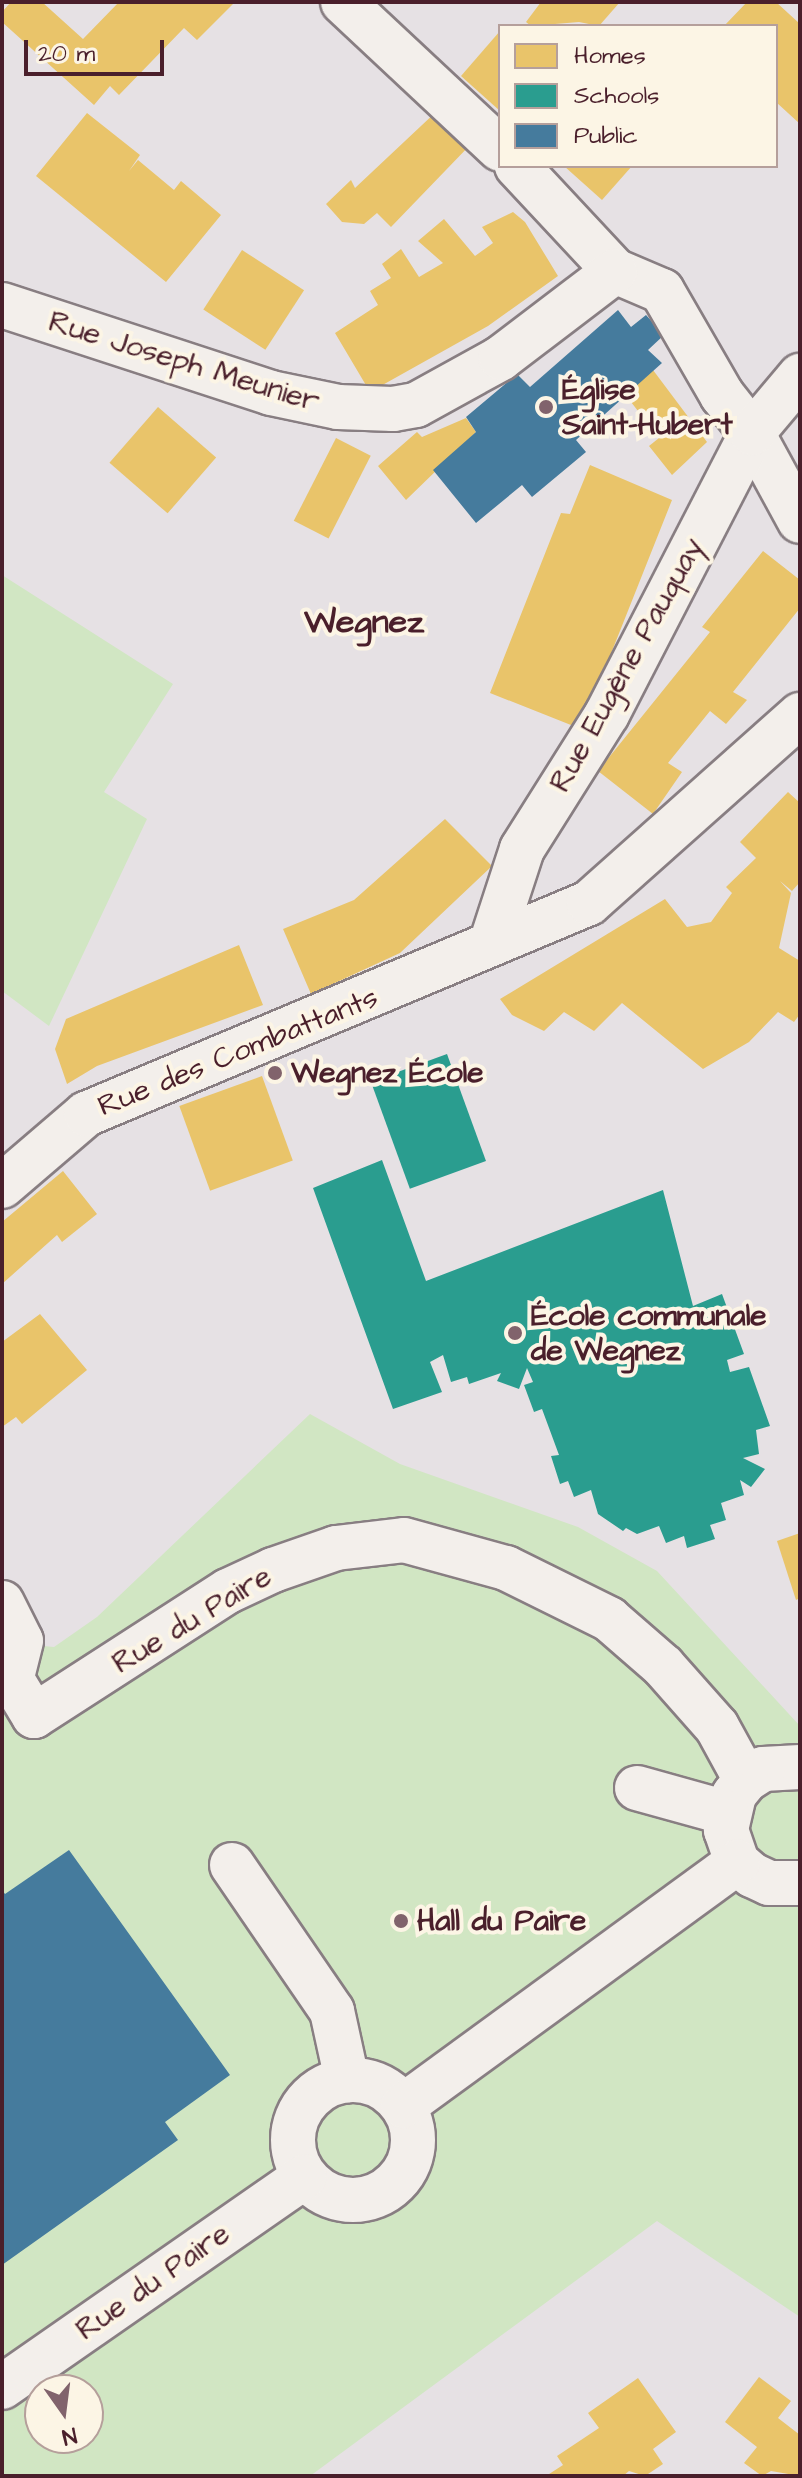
<!DOCTYPE html>
<meta charset="utf-8">
<style>
body{margin:0}
#map{position:relative;width:802px;height:2478px;overflow:hidden;background:#e6e1e4;font-family:"Architects Daughter",sans-serif}
div>[style]{position:absolute}
.green>*{inset:0;background:#d1e6c3}
.homes>*{inset:0;background:#e9c46a;transform-origin:0 0}
.schools>*{inset:0;background:#2a9d8f;transform-origin:0 0}
.public>*{inset:0;background:#457b9d}
.roads{filter:drop-shadow(2px 0 #887e82) drop-shadow(-2px 0 #887e82) drop-shadow(0 2px #887e82) drop-shadow(0 -2px #887e82)}
.minor>*{height:44px;margin:-22px;padding:0 22px;transform-origin:22px;border-radius:22px;background:#f3efeb}
.minor>.ring{margin:-22px;padding:0;box-sizing:content-box;background:none;border:44px solid #f3efeb;border-radius:50%}
.dots>*{width:22px;height:22px;translate:-50% -50%;box-sizing:border-box;border:4px solid #fcf5e5;border-radius:50%}
span{translate:-50% -50%;white-space:nowrap;text-align:center;line-height:1.15;-webkit-text-stroke:8px #fcf5e5;paint-order:stroke}
.street-label{font-size:30px;color:#4a1f2b}
.poi-label{font-size:30px;color:#4a1f2b;font-weight:700}
.left{translate:0 -50%;text-align:left}
.quarter-label{font-size:34px;color:#4a1f2b;font-weight:700}
.frame{position:absolute;inset:0;border:4px solid #4a1f2b;pointer-events:none}
.legend{position:absolute;left:498px;top:24px;width:280px;height:144px;box-sizing:border-box;background:#fcf5e5;border:2px solid #b59f9b;margin:0;padding:10px 14px;list-style:none;font-size:24px;color:#4a1f2b}
.legend li{display:flex;align-items:center;gap:16px;height:40px}
.legend b{width:40px;border:2px solid #b59f9b}
.north{position:absolute;left:24px;top:2374px;width:80px;height:80px;box-sizing:border-box;background:#fcf5e5;border:2px solid #b59f9b;border-radius:50%;rotate:166deg;font-size:22px;font-weight:700;line-height:32px;text-align:center;color:#4a1f2b}
.north::after{content:'';display:block;margin:auto;width:28px;height:36px;background:#81636c;clip-path:polygon(50% 0,100% 100%,50% 72%,0 100%)}
.scale{position:absolute;left:24px;top:40px;width:140px;height:36px;box-sizing:border-box;border:4px solid #4a1f2b;border-top:0;padding-left:10px;font-size:24px;line-height:28px;white-space:nowrap;color:#4a1f2b;-webkit-text-stroke:6px #fcf5e5;paint-order:stroke}
</style>
<div id="map">
<div class="green">
<i style="clip-path:polygon(2px 575px,173px 684px,104px 792px,147px 819px,49px 1026px,2px 991px)"></i>
<i style="clip-path:polygon(evenodd,310px 1414px,400px 1464px,578px 1527px,657px 1571px,800px 1726px,800px 2317px,657px 2221px,310px 2476px,2px 2476px,2px 1642px,54px 1647px,97px 1617px,310px 1414px,40px 2390px,88px 2390px,88px 2438px,40px 2438px,40px 2390px)"></i>
</div>
<div class="homes">
<i style="clip-path:polygon(11px 2px,42px 2px,83px 39px,119px 2px,235px 2px,197px 40px,184px 28px,119px 95px,110px 86px,94px 105px,2px 22px,2px 12px)"></i>
<i style="clip-path:polygon(541px 2px,620px 2px,599px 26px,579px 22px,531px 26px,526px 22px)"></i>
<i style="clip-path:polygon(747px 2px,776px 2px,800px 24px,800px 124px,776px 102px,776px 26px,724px 26px)"></i>
<i style="clip-path:polygon(500px 31px,500px 111px,461px 76px)"></i>
<i style="clip-path:polygon(438px 110px,472px 143px,391px 227px,377px 213px,364px 224px,342px 222px,326px 204px,351px 180px,355px 188px)"></i>
<i style="clip-path:polygon(87px 113px,140px 155px,129px 171px,138px 160px,174px 190px,181px 181px,221px 215px,166px 282px,36px 176px)"></i>
<i style="clip-path:polygon(564px 166px,632px 166px,602px 200px)"></i>
<i style="clip-path:polygon(513px 212px,525px 222px,558px 276px,488px 326px,370px 392px,335px 333px,378px 305px,370px 291px,391px 278px,382px 264px,401px 249px,419px 277px,443px 263px,418px 241px,444px 219px,475px 256px,493px 243px,482px 227px)"></i>
<i style="left:242px;top:250px;width:74px;height:71px;rotate:33deg"></i>
<i style="clip-path:polygon(653px 370px,707px 442px,672px 475px,649px 446px,659px 438px,624px 393px)"></i>
<i style="left:158px;top:407px;width:77px;height:74px;rotate:41deg"></i>
<i style="clip-path:polygon(466px 418px,476px 432px,406px 500px,378px 466px,417px 432px,422px 437px)"></i>
<i style="left:336px;top:438px;width:39px;height:93px;rotate:27deg"></i>
<i style="clip-path:polygon(590px 465px,672px 500px,581px 729px,490px 693px,561px 513px,570px 514px)"></i>
<i style="clip-path:polygon(763px 551px,800px 580px,800px 608px,733px 692px,747px 700px,726px 724px,710px 711px,668px 763px,682px 772px,653px 814px,598px 771px,710px 632px,702px 627px)"></i>
<i style="clip-path:polygon(788px 792px,800px 803px,800px 882px,792px 891px,780px 881px,791px 893px,779px 948px,800px 961px,800px 1014px,794px 1022px,778px 1012px,749px 1042px,703px 1069px,622px 1003px,594px 1031px,564px 1012px,544px 1031px,512px 1015px,500px 999px,665px 899px,687px 927px,711px 922px,732px 893px,726px 887px,756px 858px,740px 842px)"></i>
<i style="clip-path:polygon(445px 819px,492px 866px,400px 953px,311px 994px,283px 929px,354px 900px)"></i>
<i style="clip-path:polygon(239px 945px,263px 1005px,97px 1066px,67px 1084px,55px 1049px,66px 1019px)"></i>
<i style="left:262px;top:1076px;width:90px;height:88px;rotate:70deg"></i>
<i style="clip-path:polygon(63px 1171px,97px 1214px,62px 1242px,57px 1235px,2px 1284px,2px 1222px)"></i>
<i style="clip-path:polygon(40px 1314px,87px 1370px,22px 1424px,16px 1417px,2px 1427px,2px 1342px)"></i>
<i style="clip-path:polygon(800px 1533px,800px 1598px,796px 1600px,777px 1541px)"></i>
<i style="clip-path:polygon(759px 2377px,791px 2401px,778px 2418px,800px 2435px,800px 2476px,771px 2471px,762px 2476px,744px 2463px,757px 2447px,725px 2422px)"></i>
<i style="clip-path:polygon(638px 2378px,676px 2432px,653px 2449px,663px 2464px,645px 2476px,629px 2471px,623px 2476px,546px 2476px,563px 2465px,557px 2456px,599px 2428px,588px 2413px)"></i>
</div>
<div class="schools">
<i style="left:447px;top:1054px;width:114px;height:81px;rotate:70deg"></i>
<i style="clip-path:polygon(382px 1160px,426px 1281px,663px 1190px,693px 1306px,722px 1294px,744px 1354px,727px 1360px,730px 1372px,749px 1367px,770px 1426px,756px 1430px,759px 1454px,743px 1458px,765px 1469px,751px 1487px,740px 1480px,744px 1495px,721px 1503px,726px 1520px,710px 1525px,715px 1539px,687px 1548px,684px 1536px,666px 1543px,659px 1526px,637px 1534px,626px 1528px,623px 1531px,598px 1514px,591px 1490px,574px 1497px,568px 1481px,560px 1484px,551px 1456px,559px 1455px,542px 1409px,534px 1412px,524px 1385px,533px 1382px,527px 1368px,519px 1389px,497px 1381px,501px 1373px,469px 1384px,467px 1377px,451px 1382px,443px 1355px,430px 1362px,442px 1392px,393px 1409px,313px 1188px)"></i>
</div>
<div class="public">
<i style="clip-path:polygon(618px 310px,631px 327px,646px 315px,664px 335px,648px 350px,662px 363px,576px 440px,586px 452px,532px 497px,522px 485px,476px 523px,433px 470px,476px 432px,466px 417px,517px 374px,530px 387px)"></i>
<i style="clip-path:polygon(69px 1850px,230px 2075px,165px 2122px,178px 2140px,2px 2265px,2px 1890px,5px 1894px)"></i>
</div>
<div class="roads">
<div class="minor">
<i style="left:343px;top:2px;width:215px;rotate:43.1deg"></i>
<i style="left:517px;top:166px;width:144px;rotate:47deg"></i>
<i style="left:615px;top:271px;width:51px;rotate:23.1deg"></i>
<i style="left:662px;top:291px;width:120px;rotate:60deg"></i>
<i style="left:722px;top:395px;width:48px;rotate:51.7deg"></i>
<i style="left:752px;top:433px;width:100px;rotate:61.4deg"></i>
<i style="left:2px;top:305px;width:283px;rotate:18.1deg"></i>
<i style="left:271px;top:393px;width:68px;rotate:11.8deg"></i>
<i style="left:338px;top:407px;width:55px;rotate:2.1deg"></i>
<i style="left:393px;top:409px;width:23px;rotate:-10deg"></i>
<i style="left:416px;top:405px;width:97px;rotate:-28.9deg"></i>
<i style="left:501px;top:358px;width:143px;rotate:-37.3deg"></i>
<i style="left:491px;top:944px;width:100px;rotate:-71.9deg"></i>
<i style="left:522px;top:849px;width:160px;rotate:-57.8deg"></i>
<i style="left:607px;top:714px;width:316px;rotate:-62.7deg"></i>
<i style="left:752px;top:433px;width:75px;rotate:-49.9deg"></i>
<i style="left:2px;top:1186px;width:111px;rotate:-40.6deg"></i>
<i style="left:86px;top:1114px;width:545px;rotate:-22.76deg"></i>
<i style="left:589px;top:903px;width:283px;rotate:-41.7deg"></i>
<i style="left:2px;top:1603px;width:42px;rotate:63.4deg"></i>
<i style="left:21px;top:1641px;width:36px;rotate:104deg"></i>
<i style="left:2px;top:1663px;width:62px;rotate:58.9deg"></i>
<i style="left:34px;top:1716px;width:231px;rotate:-32.8deg"></i>
<i style="left:228px;top:1591px;width:50px;rotate:-25deg"></i>
<i style="left:273px;top:1570px;width:67px;rotate:-19.2deg"></i>
<i style="left:336px;top:1548px;width:68px;rotate:-6.7deg"></i>
<i style="left:404px;top:1540px;width:106px;rotate:15.4deg"></i>
<i style="left:506px;top:1568px;width:115px;rotate:26.3deg"></i>
<i style="left:609px;top:1619px;width:72px;rotate:41deg"></i>
<i style="left:663px;top:1666px;width:81px;rotate:48.5deg"></i>
<i style="left:717px;top:1727px;width:60px;rotate:61.3deg"></i>
<i style="left:800px;top:1767px;width:37px;rotate:177deg"></i>
<i style="left:763px;top:1769px;width:20px;rotate:147deg"></i>
<i style="left:746px;top:1780px;width:19px;rotate:129deg"></i>
<i style="left:734px;top:1795px;width:36px;rotate:103deg"></i>
<i style="left:726px;top:1830px;width:34px;rotate:71deg"></i>
<i style="left:737px;top:1862px;width:20px;rotate:41deg"></i>
<i style="left:752px;top:1875px;width:19px;rotate:25deg"></i>
<i style="left:769px;top:1883px;width:31px"></i>
<i style="left:637px;top:1788px;width:93px;rotate:15.5deg"></i>
<i style="left:232px;top:1865px;width:177px;rotate:55.6deg"></i>
<i style="left:332px;top:2011px;width:71px;rotate:77.7deg"></i>
<i class="ring" style="left:293px;top:2080px;width:76px;height:76px"></i>
<i style="left:403px;top:2106px;width:414px;rotate:-36.1deg"></i>
<i style="left:2px;top:2387px;width:368px;rotate:-34.8deg"></i>
</div>
</div>
<div class="dots">
<i style="left:546px;top:407px;background:#81636c"></i>
<i style="left:275px;top:1073px;background:#81636c"></i>
<i style="left:515px;top:1333px;background:#81636c"></i>
<i style="left:401px;top:1921px;background:#81636c"></i>
</div>
<div class="street-label">
<span style="left:184px;top:362px;rotate:17deg">Rue Joseph Meunier</span>
<span style="left:627px;top:665px;rotate:-61deg">Rue Eugène Pauquay</span>
<span style="left:238px;top:1052px;rotate:-22deg">Rue des Combattants</span>
<span style="left:192px;top:1620px;rotate:-31deg">Rue du Paire</span>
<span style="left:153px;top:2282px;rotate:-35deg">Rue du Paire</span>
</div>
<div class="poi-label">
<span class="left" style="left:562px;top:407px">Église<br>Saint-Hubert</span>
<span class="left" style="left:291px;top:1073px">Wegnez École</span>
<span class="left" style="left:531px;top:1333px">École communale<br>de Wegnez</span>
<span class="left" style="left:417px;top:1921px">Hall du Paire</span>
</div>
<div class="quarter-label">
<span style="left:364px;top:623px">Wegnez</span>
</div>
<div class="frame"></div>
<ul class="legend">
<li><b style="height:22px;background:#e9c46a"></b>Homes</li>
<li><b style="height:22px;background:#2a9d8f"></b>Schools</li>
<li><b style="height:22px;background:#457b9d"></b>Public</li>
</ul>
<div class="north">N</div>
<div class="scale">20 m</div>
</div>
